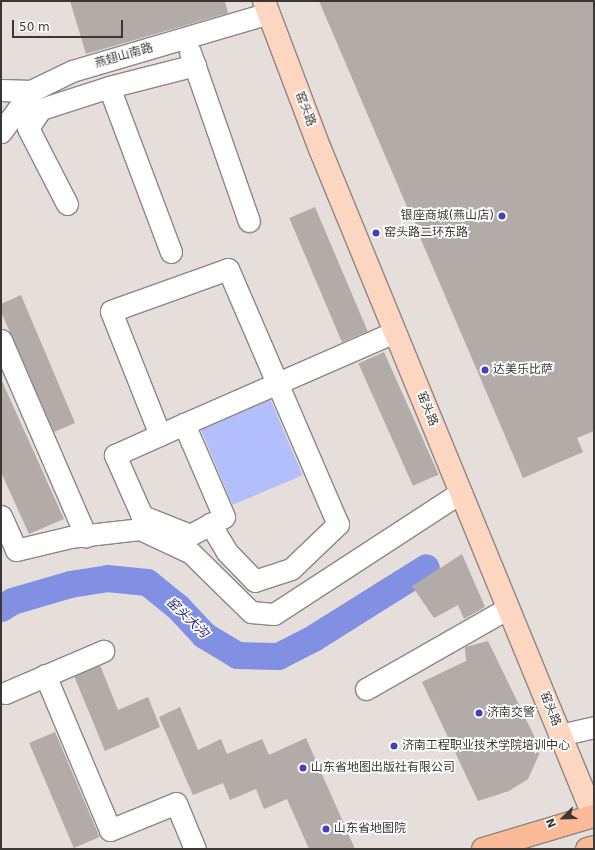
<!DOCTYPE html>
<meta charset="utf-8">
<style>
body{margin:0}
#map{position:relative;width:595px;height:850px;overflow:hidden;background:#e6deda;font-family:"DejaVu Sans","Noto Sans SC",sans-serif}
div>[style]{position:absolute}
.green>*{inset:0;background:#b3bffc;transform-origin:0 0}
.river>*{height:27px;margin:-13.5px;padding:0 13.5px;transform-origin:13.5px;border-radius:13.5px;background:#8290e3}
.building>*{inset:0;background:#b2aba7;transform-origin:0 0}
.roads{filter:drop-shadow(1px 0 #8d8682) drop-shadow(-1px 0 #8d8682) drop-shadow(0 1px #8d8682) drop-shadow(0 -1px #8d8682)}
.minor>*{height:21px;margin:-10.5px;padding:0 10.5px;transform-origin:10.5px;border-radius:10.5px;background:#fff}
.major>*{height:22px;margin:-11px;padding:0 11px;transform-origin:11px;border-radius:11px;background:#fdd6c1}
.highway>*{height:22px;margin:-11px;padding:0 11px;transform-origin:11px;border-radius:11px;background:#fcbb98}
.dots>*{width:11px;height:11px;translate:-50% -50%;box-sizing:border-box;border:2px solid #fff;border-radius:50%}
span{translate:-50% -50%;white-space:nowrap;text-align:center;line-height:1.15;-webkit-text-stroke:3.5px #fff;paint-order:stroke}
.street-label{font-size:12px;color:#3a3735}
.poi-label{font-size:12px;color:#3a3735}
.right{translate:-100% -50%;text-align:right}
.left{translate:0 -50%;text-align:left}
.water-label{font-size:13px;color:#292988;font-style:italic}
.frame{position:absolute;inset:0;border:2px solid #3a3735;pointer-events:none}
.north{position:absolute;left:543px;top:798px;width:40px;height:40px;-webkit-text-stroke:3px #fff;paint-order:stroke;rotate:247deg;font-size:11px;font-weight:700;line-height:16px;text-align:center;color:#3a3735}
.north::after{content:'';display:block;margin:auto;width:14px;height:18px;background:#3a3735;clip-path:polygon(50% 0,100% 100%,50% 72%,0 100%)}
.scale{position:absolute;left:12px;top:20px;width:111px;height:18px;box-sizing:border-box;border:2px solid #3a3735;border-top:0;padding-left:5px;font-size:12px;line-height:14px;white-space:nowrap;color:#3a3735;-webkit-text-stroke:3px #fff;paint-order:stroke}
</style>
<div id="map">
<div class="green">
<i style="left:269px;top:396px;width:86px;height:76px;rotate:67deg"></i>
</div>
<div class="river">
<i style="left:1px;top:608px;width:13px;rotate:-32deg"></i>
<i style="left:12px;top:601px;width:60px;rotate:-16.3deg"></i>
<i style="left:70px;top:584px;width:37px;rotate:-9deg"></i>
<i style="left:107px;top:578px;width:40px;rotate:5.7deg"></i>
<i style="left:147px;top:582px;width:38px;rotate:39deg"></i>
<i style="left:177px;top:606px;width:40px;rotate:47deg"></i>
<i style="left:204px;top:635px;width:39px;rotate:31deg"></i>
<i style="left:237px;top:655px;width:41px;rotate:1.4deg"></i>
<i style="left:278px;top:656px;width:39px;rotate:-27deg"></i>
<i style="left:313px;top:638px;width:133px;rotate:-32.1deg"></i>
</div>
<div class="building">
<i style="clip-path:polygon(70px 1px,225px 1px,228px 13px,86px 54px)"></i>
<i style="clip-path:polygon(319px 1px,594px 1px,594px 431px,577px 438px,583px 452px,523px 478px)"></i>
<i style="left:315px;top:207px;width:135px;height:28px;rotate:67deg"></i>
<i style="clip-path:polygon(21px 295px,75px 423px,54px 432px,1px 312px,1px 304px)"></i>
<i style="left:384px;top:352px;width:134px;height:28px;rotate:66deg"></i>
<i style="clip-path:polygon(1px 379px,64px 519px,29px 534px,1px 472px)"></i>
<i style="clip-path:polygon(462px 554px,485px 607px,464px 619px,458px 605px,434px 618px,412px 586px)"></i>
<i style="clip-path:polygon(488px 641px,541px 750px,528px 779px,509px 791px,478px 801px,422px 682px,466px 661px,465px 647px)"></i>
<i style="clip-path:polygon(100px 665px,118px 710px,148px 697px,160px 727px,105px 751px,74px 676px)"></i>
<i style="clip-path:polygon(180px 707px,198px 750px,221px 739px,227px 754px,262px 739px,269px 755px,306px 738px,355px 849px,309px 849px,287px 799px,264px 809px,256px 789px,230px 800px,223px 783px,193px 795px,159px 717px)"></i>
<i style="left:55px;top:732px;width:114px;height:28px;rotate:67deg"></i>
</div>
<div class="roads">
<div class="minor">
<i style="left:190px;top:52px;width:179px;rotate:70.8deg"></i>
<i style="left:1px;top:90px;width:30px;rotate:2deg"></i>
<i style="left:1px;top:132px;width:51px;rotate:-53.8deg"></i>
<i style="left:31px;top:91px;width:46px;rotate:-26deg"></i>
<i style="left:72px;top:71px;width:205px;rotate:-16.4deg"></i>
<i style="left:67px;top:204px;width:85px;rotate:-117.2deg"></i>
<i style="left:28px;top:128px;width:23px;rotate:-56deg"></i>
<i style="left:41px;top:109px;width:71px;rotate:-17.9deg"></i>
<i style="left:171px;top:252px;width:176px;rotate:-110.6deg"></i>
<i style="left:109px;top:87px;width:89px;rotate:-14.3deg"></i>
<i style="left:1px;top:340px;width:214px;rotate:66.6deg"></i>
<i style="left:184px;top:424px;width:101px;rotate:66.7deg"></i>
<i style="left:224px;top:517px;width:38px;rotate:152deg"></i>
<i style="left:190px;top:535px;width:52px;rotate:-158.4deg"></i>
<i style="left:142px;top:516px;width:67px;rotate:-113.9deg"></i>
<i style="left:115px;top:455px;width:76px;rotate:-24.2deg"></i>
<i style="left:184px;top:424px;width:230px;rotate:-23.6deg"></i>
<i style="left:160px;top:435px;width:133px;rotate:-111.6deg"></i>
<i style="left:111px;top:311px;width:124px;rotate:-19.7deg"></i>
<i style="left:228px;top:269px;width:278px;rotate:66.7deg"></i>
<i style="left:338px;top:524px;width:65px;rotate:136.2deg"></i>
<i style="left:291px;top:569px;width:38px;rotate:162deg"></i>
<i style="left:255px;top:581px;width:40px;rotate:-134deg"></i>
<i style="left:227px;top:552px;width:33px;rotate:-121deg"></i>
<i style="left:1px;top:516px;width:37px;rotate:66deg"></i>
<i style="left:16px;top:550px;width:56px;rotate:-13.5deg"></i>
<i style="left:70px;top:537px;width:70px;rotate:-6.5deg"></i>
<i style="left:140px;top:529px;width:56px;rotate:25.2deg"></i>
<i style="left:191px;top:553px;width:84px;rotate:44.5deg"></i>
<i style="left:251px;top:612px;width:23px;rotate:5deg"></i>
<i style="left:274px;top:614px;width:223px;rotate:-33.1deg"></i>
<i style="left:45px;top:675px;width:168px;rotate:67.2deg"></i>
<i style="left:110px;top:830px;width:71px;rotate:-22.2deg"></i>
<i style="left:176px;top:803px;width:50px;rotate:67.6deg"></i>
<i style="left:366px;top:689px;width:163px;rotate:-29.7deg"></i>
<i style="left:5px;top:693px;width:107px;rotate:-23.2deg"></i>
<i style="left:560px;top:735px;width:35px;rotate:-13deg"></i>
</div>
<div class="major">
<i style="left:264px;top:1px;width:158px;rotate:69.3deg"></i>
<i style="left:320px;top:149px;width:722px;rotate:67.7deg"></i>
</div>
<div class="highway">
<i style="left:483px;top:849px;width:116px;rotate:-16.6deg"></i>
<i style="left:587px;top:849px;width:7px;rotate:-16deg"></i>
</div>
</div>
<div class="dots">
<i style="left:502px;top:216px;background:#3f43b7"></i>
<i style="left:376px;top:233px;background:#3f43b7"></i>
<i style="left:485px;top:370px;background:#3f43b7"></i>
<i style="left:479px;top:713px;background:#3f43b7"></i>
<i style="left:394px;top:746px;background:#3f43b7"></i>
<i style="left:303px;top:768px;background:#3f43b7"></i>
<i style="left:326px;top:829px;background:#3f43b7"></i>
</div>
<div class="street-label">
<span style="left:124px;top:56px;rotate:-16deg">燕翅山南路</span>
<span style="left:305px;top:109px;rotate:69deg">窑头路</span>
<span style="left:427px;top:409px;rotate:68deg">窑头路</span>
<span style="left:550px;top:709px;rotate:68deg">窑头路</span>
</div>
<div class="poi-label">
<span class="right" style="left:494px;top:216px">银座商城(燕山店)</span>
<span class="left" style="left:384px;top:233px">窑头路二环东路</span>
<span class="left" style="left:493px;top:370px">达美乐比萨</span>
<span class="left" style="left:487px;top:713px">济南交警</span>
<span class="left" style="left:402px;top:746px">济南工程职业技术学院培训中心</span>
<span class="left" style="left:311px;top:768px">山东省地图出版社有限公司</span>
<span class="left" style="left:334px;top:829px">山东省地图院</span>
</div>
<div class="water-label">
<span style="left:187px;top:618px;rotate:43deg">窑头大沟</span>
</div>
<div class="frame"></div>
<div class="north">N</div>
<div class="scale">50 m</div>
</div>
